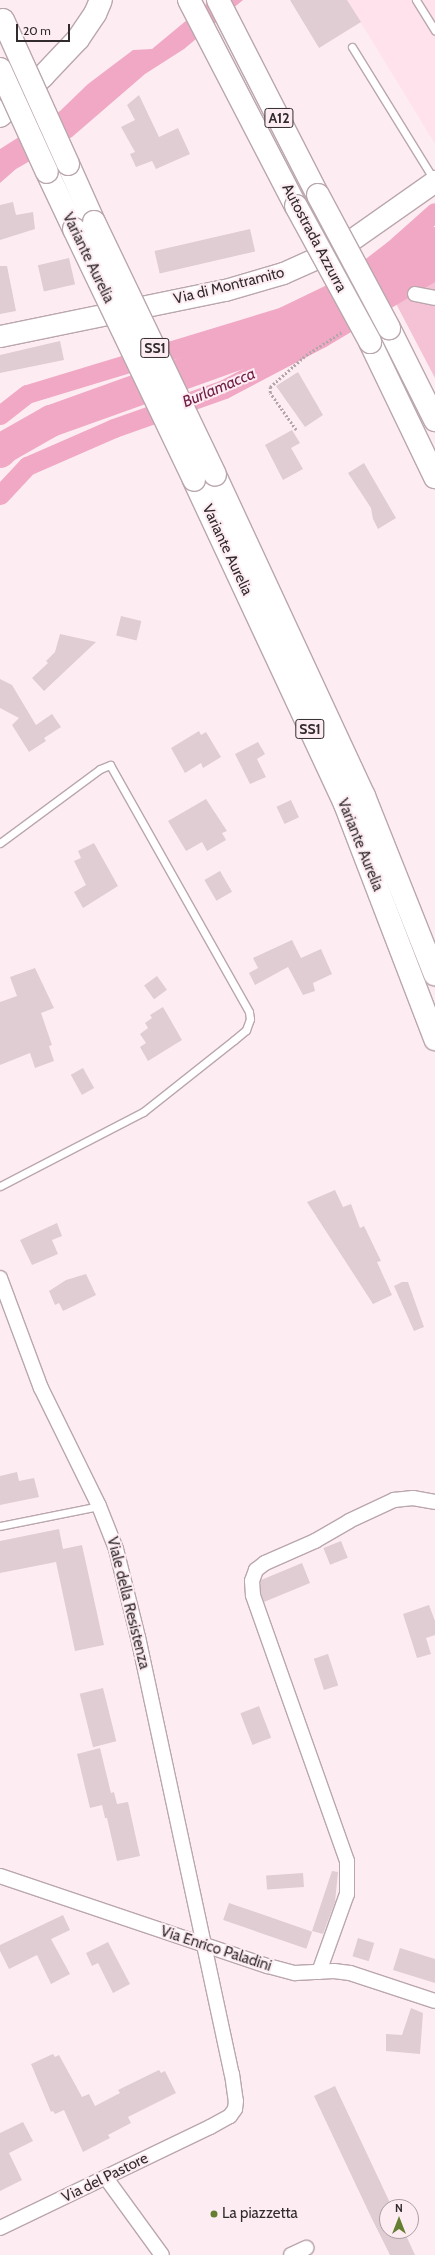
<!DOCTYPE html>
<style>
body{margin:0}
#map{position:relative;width:435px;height:2255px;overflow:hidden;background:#fdedf2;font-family:Cabin,sans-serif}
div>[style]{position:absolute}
.built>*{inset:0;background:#ffe2ec}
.green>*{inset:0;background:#f5c1d4}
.water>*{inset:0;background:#f1a8c4}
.canal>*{height:19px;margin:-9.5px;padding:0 9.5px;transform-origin:9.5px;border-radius:9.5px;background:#f1a8c4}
.river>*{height:32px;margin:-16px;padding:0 16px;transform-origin:16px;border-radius:16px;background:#f1a8c4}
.building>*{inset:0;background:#e0ccd3;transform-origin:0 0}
.path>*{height:2.5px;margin-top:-1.25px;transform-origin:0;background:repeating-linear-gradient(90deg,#b3a6aa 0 2px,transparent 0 4px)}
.roads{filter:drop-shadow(1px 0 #baa7ad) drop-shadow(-1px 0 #baa7ad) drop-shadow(0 1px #baa7ad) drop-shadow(0 -1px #baa7ad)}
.lane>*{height:7px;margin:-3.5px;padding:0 3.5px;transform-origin:3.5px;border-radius:3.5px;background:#fff}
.street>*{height:14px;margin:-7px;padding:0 7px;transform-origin:7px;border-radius:7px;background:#fff}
.secondary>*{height:21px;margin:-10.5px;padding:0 10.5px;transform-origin:10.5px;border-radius:10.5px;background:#fff}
.highway>*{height:22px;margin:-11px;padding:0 11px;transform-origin:11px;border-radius:11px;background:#fff}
.bridges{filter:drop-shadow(1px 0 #baa7ad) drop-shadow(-1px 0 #baa7ad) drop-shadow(0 1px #baa7ad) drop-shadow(0 -1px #baa7ad)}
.highway-bridge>*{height:22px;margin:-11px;padding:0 11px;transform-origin:11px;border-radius:11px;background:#fff}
.dots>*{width:11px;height:11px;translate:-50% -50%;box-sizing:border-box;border:2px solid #fdedf2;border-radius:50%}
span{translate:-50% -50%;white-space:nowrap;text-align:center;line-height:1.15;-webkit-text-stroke:4px #fdedf2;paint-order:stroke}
.shield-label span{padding:1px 3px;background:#fdedf2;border:1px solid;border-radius:3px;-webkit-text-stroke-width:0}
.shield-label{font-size:14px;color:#322b2e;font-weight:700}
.street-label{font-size:15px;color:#322b2e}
.poi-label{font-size:15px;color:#322b2e}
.left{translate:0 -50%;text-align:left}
.water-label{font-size:16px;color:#701d46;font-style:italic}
.north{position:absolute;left:379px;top:2199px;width:40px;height:40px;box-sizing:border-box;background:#fdedf2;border:1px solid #ac9fa4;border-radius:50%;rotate:0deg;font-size:11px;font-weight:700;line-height:16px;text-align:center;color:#322b2e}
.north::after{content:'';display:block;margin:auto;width:14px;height:18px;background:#667e31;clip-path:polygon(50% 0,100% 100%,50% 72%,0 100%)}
.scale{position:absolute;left:16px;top:24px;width:54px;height:18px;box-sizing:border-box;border:2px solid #322b2e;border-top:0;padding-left:5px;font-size:12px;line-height:14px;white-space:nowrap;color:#322b2e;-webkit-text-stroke:3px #fdedf2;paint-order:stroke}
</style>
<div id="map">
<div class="built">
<i style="clip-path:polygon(347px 0,435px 0,435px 144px,407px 98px)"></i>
</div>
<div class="green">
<i style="clip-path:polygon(435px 270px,435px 378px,392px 296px)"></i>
</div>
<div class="water">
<i style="clip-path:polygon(211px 0,243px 0,184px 49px,145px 74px,72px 137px,16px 169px,0 183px,0 149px,60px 111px,88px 84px,133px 50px,152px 49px)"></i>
</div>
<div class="canal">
<i style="left:0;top:415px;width:34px;rotate:-38deg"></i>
<i style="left:27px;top:394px;width:268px;rotate:-16.9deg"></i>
<i style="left:283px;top:316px;width:69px;rotate:-25.8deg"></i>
<i style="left:345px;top:286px;width:59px;rotate:-37.5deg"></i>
<i style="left:392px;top:250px;width:57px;rotate:-41.5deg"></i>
<i style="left:0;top:495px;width:40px;rotate:-47deg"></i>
<i style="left:27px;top:466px;width:95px;rotate:-23.6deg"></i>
<i style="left:114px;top:428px;width:117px;rotate:-19.5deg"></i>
<i style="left:224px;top:389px;width:110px;rotate:-27.7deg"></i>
<i style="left:321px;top:338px;width:133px;rotate:-30.8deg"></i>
</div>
<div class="river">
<i style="left:0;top:452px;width:7px;rotate:-45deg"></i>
<i style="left:5px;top:447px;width:53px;rotate:-29.5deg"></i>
<i style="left:51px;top:421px;width:237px;rotate:-19.7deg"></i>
<i style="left:274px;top:341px;width:155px;rotate:-29.9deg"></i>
<i style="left:408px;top:264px;width:34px;rotate:-38deg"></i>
</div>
<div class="building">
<i style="clip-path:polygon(290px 0,347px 0,361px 22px,319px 48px)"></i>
<i style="clip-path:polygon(139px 95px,159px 137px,178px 128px,190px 154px,156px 169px,152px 161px,136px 167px,130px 154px,135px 152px,121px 127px,135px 120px,127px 105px)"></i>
<i style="clip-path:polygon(13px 202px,16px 215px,33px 212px,35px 229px,0 240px,0 205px)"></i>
<i style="left:250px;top:229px;width:23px;height:98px;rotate:77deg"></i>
<i style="left:69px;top:258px;width:27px;height:32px;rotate:77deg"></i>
<i style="clip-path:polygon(0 266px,7px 266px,16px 311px,0 314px)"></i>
<i style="clip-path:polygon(60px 341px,64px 360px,0 373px,0 355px)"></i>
<i style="clip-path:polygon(298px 372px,323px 415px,305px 427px,276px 386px)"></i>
<i style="clip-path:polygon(292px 430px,300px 443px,291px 448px,303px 469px,283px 480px,265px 445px)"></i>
<i style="clip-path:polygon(364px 463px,396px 518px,378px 529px,373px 519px,371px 508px,348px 473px)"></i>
<i style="left:121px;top:616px;width:21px;height:20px;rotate:14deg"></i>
<i style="clip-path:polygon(60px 634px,96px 642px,44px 691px,32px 678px,48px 663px,46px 661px,55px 652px)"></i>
<i style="clip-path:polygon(0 679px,12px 685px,36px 725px,52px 714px,61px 727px,44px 738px,46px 741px,29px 752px,12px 725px,19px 718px,0 708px)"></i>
<i style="clip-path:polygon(199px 731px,201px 735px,206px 732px,221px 757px,203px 768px,201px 763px,185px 773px,171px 748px)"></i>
<i style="clip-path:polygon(258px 742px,265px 754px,257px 759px,266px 777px,250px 784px,235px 754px)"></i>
<i style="clip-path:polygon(206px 799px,227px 831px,222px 833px,226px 840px,207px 851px,202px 842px,186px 851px,168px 821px)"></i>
<i style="left:291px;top:800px;width:19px;height:16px;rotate:65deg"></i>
<i style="clip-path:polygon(94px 843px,118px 886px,83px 908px,74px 892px,86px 885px,74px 861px,81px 858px,78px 851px)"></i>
<i style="left:220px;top:871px;width:24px;height:18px;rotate:60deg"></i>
<i style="clip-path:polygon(292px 940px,301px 958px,321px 949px,332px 974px,313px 983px,315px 991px,303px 995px,288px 967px,255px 985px,249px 973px,258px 968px,253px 958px)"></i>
<i style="clip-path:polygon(35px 968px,54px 1008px,41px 1013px,52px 1045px,49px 1046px,54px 1061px,35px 1068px,30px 1053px,0 1065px,0 1002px,17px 996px,10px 977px)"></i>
<i style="left:157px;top:976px;width:17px;height:16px;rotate:54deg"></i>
<i style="clip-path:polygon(163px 1007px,182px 1040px,148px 1061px,140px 1047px,146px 1043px,140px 1034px,148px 1028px,145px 1023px,152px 1018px,150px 1015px)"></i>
<i style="left:83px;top:1068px;width:23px;height:14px;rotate:61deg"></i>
<i style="clip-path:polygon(335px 1190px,343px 1207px,351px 1204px,360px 1228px,364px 1226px,381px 1261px,377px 1262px,392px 1295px,373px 1304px,307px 1202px)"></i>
<i style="clip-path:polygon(57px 1223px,62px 1236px,52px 1240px,58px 1254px,32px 1265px,20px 1240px)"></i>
<i style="clip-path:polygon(86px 1274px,96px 1295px,63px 1311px,59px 1303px,55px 1305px,49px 1291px,66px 1280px)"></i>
<i style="clip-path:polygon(402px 1282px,408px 1282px,424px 1327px,414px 1331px,394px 1286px)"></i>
<i style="clip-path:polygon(17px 1472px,19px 1481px,34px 1478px,39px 1497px,0 1505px,0 1476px)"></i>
<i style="clip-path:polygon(59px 1529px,63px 1549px,82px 1545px,104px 1645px,75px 1651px,56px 1562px,0 1573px,0 1541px)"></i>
<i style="left:341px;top:1541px;width:18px;height:19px;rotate:68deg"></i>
<i style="clip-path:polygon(302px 1563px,310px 1583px,264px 1602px,261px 1593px,261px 1580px)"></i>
<i style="clip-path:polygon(429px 1605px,435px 1621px,435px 1635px,426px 1638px,431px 1654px,417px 1658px,403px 1614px)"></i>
<i style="left:328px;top:1654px;width:33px;height:15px;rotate:72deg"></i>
<i style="left:103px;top:1688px;width:55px;height:24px;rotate:76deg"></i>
<i style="left:259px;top:1706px;width:34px;height:20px;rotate:69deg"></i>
<i style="clip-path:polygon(100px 1748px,111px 1793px,114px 1792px,117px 1804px,128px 1802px,140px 1856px,117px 1861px,107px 1818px,105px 1818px,102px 1805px,90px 1808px,77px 1754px)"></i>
<i style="clip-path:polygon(332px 1871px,338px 1872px,335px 1902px,323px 1934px,312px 1931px)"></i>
<i style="left:303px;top:1873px;width:14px;height:37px;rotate:86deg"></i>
<i style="left:229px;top:1903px;width:88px;height:18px;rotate:19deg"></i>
<i style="clip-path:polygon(63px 1915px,70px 1930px,51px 1939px,70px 1974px,51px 1984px,37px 1955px,9px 1969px,0 1951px,0 1945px)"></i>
<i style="left:358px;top:1938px;width:17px;height:19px;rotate:17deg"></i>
<i style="clip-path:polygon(108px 1942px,130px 1984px,113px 1993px,98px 1963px,92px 1966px,86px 1953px)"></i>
<i style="clip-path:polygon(400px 1948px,435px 1959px,435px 1983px,393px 1970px)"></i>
<i style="clip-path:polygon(411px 2008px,423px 2013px,420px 2054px,386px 2051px,386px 2034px,402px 2035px)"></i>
<i style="clip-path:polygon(53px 2054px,55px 2057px,59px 2055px,82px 2097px,89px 2094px,95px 2106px,120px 2093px,118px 2090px,159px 2070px,161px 2073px,165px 2071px,176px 2093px,128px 2117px,131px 2123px,108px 2135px,110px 2138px,83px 2152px,64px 2110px,55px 2114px,53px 2111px,51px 2112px,31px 2064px)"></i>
<i style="clip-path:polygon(335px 2086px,392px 2207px,387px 2207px,387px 2231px,404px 2231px,415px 2255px,390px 2255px,372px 2219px,314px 2096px)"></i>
<i style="clip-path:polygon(23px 2122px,33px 2141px,9px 2153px,22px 2180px,0 2191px,0 2133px)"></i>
</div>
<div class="path">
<i style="left:296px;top:430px;width:45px;rotate:-125.1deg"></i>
<i style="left:270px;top:393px;width:6px;rotate:-90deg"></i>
<i style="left:270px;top:387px;width:48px;rotate:-41.6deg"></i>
<i style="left:306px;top:355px;width:43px;rotate:-32.6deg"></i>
</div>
<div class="roads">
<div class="lane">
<i style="left:416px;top:0;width:36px;rotate:58deg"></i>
<i style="left:352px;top:47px;width:156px;rotate:58.3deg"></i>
<i style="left:0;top:843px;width:124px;rotate:-36.5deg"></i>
<i style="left:100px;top:769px;width:11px;rotate:-22deg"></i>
<i style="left:110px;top:765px;width:283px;rotate:60.6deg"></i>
<i style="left:249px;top:1012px;width:7px;rotate:82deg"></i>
<i style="left:250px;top:1019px;width:12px;rotate:110deg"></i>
<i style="left:246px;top:1030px;width:16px;rotate:140deg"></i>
<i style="left:234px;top:1040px;width:116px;rotate:141.6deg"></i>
<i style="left:143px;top:1112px;width:161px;rotate:152.6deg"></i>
<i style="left:0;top:1526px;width:101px;rotate:-11.4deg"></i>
</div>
<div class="street">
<i style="left:415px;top:294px;width:20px;rotate:11deg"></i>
<i style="left:0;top:1278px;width:117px;rotate:69.6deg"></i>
<i style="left:41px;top:1388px;width:131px;rotate:63.8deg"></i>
<i style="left:99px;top:1506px;width:46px;rotate:68.4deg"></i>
<i style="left:116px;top:1549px;width:91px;rotate:76deg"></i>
<i style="left:138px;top:1637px;width:447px;rotate:77.9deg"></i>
<i style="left:232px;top:2074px;width:27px;rotate:82deg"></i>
<i style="left:236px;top:2101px;width:8px;rotate:97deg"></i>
<i style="left:235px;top:2109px;width:9px;rotate:126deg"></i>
<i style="left:230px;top:2116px;width:23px;rotate:151deg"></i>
<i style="left:210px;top:2127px;width:233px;rotate:154.3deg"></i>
<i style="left:0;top:1876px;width:283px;rotate:18.6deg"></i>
<i style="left:268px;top:1966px;width:28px;rotate:15deg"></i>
<i style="left:295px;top:1973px;width:39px;rotate:-3deg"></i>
<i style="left:334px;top:1971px;width:16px;rotate:7deg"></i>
<i style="left:350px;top:1973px;width:89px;rotate:18.2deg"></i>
<i style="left:319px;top:1972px;width:83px;rotate:-70.3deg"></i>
<i style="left:347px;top:1894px;width:33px;rotate:-90deg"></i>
<i style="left:347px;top:1861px;width:282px;rotate:-109.5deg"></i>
<i style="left:253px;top:1595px;width:14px;rotate:-94deg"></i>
<i style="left:252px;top:1581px;width:12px;rotate:-70deg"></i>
<i style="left:256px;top:1570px;width:11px;rotate:-38deg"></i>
<i style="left:265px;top:1563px;width:55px;rotate:-23.7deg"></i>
<i style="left:315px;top:1541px;width:39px;rotate:-30deg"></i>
<i style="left:349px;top:1521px;width:50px;rotate:-25deg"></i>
<i style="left:394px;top:1500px;width:19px;rotate:-6deg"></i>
<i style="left:413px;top:1498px;width:22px;rotate:10deg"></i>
<i style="left:106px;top:2178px;width:95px;rotate:54deg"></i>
<i style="left:291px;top:2255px;width:17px;rotate:-25deg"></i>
</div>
<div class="secondary">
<i style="left:0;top:336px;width:230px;rotate:-11.6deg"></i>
<i style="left:225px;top:290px;width:60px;rotate:-16.3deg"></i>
<i style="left:283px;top:273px;width:64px;rotate:-24.1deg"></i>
<i style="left:341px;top:247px;width:115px;rotate:-35.1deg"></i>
</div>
<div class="highway">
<i style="left:189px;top:0;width:232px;rotate:62.6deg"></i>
<i style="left:218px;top:0;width:219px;rotate:62.9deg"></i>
<i style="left:0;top:116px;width:59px;rotate:-42.9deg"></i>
<i style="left:43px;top:76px;width:51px;rotate:-46.6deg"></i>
<i style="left:78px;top:39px;width:30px;rotate:-56deg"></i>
<i style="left:95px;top:14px;width:15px;rotate:-67deg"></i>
<i style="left:68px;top:164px;width:64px;rotate:65.9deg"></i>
<i style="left:47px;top:172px;width:63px;rotate:64.7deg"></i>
<i style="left:389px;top:328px;width:103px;rotate:63.4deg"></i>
<i style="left:370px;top:342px;width:150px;rotate:64.3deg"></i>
<i style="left:215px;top:475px;width:354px;rotate:65.1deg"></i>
<i style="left:364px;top:796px;width:192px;rotate:68.3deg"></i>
<i style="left:194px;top:480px;width:357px;rotate:65deg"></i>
<i style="left:345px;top:804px;width:252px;rotate:69deg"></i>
</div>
</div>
<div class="bridges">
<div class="highway-bridge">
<i style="left:3px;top:20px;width:158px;rotate:65.7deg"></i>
<i style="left:0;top:69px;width:113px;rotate:65.5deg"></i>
<i style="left:318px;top:195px;width:151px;rotate:61.9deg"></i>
<i style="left:296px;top:206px;width:155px;rotate:61.4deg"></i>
<i style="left:94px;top:222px;width:280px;rotate:64.4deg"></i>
<i style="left:74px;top:229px;width:278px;rotate:64.4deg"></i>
</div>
</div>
<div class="dots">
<i style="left:214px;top:2214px;background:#667e31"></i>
</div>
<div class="shield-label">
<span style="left:279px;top:118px">A12</span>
<span style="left:155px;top:348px">SS1</span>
<span style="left:310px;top:729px">SS1</span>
</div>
<div class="street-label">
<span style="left:314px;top:238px;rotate:62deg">Autostrada Azzurra</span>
<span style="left:88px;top:258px;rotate:64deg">Variante Aurelia</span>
<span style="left:229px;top:286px;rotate:-14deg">Via di Montramito</span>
<span style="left:227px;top:550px;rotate:65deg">Variante Aurelia</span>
<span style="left:360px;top:845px;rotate:68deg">Variante Aurelia</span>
<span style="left:128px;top:1603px;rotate:76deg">Viale della Resistenza</span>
<span style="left:216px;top:1949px;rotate:18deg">Via Enrico Paladini</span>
<span style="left:105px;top:2178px;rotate:-26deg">Via del Pastore</span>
</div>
<div class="poi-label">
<span class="left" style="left:222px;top:2214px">La piazzetta</span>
</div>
<div class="water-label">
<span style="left:219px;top:388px;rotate:-23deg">Burlamacca</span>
</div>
<div class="north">N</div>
<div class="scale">20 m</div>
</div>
